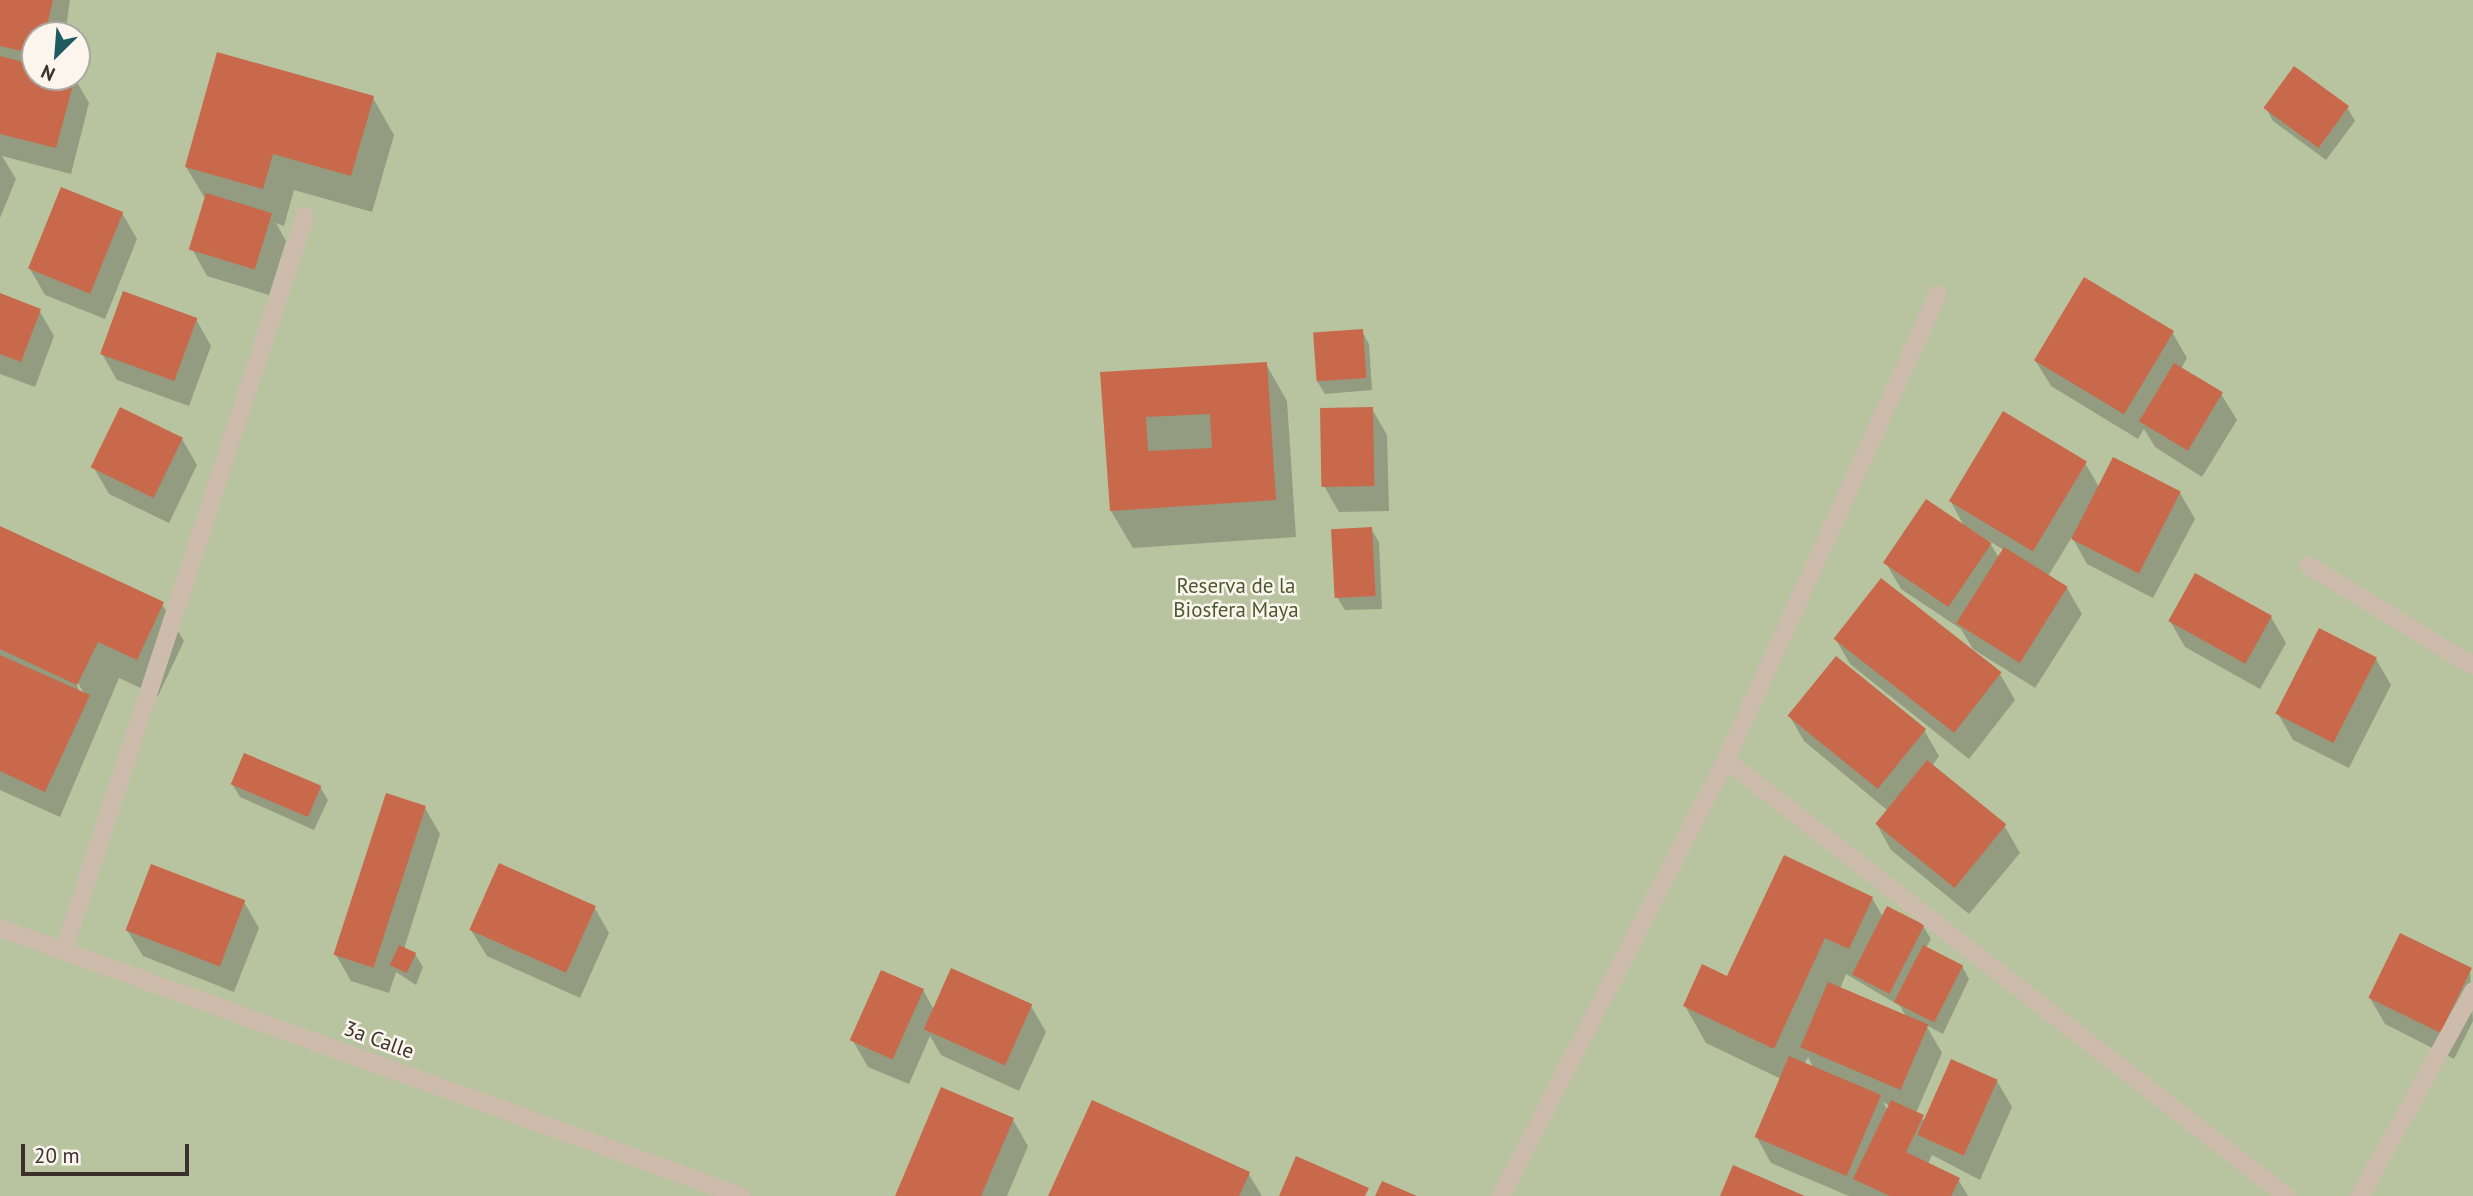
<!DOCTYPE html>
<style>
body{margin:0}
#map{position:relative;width:2473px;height:1196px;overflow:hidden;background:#f4ebe1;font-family:"PT Sans",sans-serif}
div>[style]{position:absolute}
.green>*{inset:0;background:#b8c4a0}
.shadow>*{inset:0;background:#0003}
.building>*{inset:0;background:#c8694b;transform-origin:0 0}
.street>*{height:18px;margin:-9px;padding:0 9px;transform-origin:9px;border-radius:9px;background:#cdbbac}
span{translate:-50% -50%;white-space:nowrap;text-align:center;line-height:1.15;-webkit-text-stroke:5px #fbf5ee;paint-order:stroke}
.park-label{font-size:21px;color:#4a5a2e}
.street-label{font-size:21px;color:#3b302b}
.north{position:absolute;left:21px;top:21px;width:70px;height:70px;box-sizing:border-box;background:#fbf5ee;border:2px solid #aea6a0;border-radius:50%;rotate:205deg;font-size:19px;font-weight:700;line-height:28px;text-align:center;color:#3b302b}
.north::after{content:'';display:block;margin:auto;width:24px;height:32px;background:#1f5a5e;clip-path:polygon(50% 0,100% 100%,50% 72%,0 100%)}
.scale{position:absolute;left:21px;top:1144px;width:168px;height:32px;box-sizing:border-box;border:4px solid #3b302b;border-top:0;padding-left:9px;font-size:21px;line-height:24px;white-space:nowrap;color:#3b302b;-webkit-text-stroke:5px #fbf5ee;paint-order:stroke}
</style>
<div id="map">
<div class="green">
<i style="clip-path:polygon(evenodd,0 0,2473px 0,2473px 1196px,0 1196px,0 0,35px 35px,77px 35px,77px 77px,35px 77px,35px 35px)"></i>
</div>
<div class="shadow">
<i style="clip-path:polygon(0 0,70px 0,65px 35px,35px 35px,35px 77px,74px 77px,89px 103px,71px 174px,2px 156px,16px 179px,0 218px)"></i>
<i style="clip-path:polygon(373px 98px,394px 135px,372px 212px,294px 190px,284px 226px,276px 223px,286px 241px,269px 295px,207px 276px,192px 249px,206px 200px,186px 167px)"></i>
<i style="clip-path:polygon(2347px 107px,2355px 121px,2326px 160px,2273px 121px,2266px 108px)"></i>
<i style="clip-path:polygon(122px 213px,137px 239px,105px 319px,45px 295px,30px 269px)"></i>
<i style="clip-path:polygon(0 295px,39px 310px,54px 336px,35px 387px,0 374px)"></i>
<i style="clip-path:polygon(196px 319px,211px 346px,189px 406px,117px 380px,102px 354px)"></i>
<i style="clip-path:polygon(1362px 331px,1369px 344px,1372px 390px,1325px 394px,1317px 381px)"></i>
<i style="clip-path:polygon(2172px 332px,2187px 358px,2181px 369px,2221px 394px,2237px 420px,2202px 477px,2155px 447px,2144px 429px,2138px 439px,2051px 386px,2035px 360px)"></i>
<i style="clip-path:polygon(1266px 364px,1287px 401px,1296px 537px,1133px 548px,1111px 511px,1102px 374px)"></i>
<i style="clip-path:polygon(1372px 409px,1387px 435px,1389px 511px,1339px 512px,1324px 486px)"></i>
<i style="clip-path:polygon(182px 439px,197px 465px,169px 523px,109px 494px,94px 468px)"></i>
<i style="clip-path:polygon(evenodd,2085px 463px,2099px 487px,2180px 493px,2195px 519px,2153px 598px,2087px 564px,2072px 537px,2048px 576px,2067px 588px,2082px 614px,2035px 688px,1973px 649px,1961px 629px,1901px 589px,1886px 563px,1965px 528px,1950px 500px,2085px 463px,1989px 541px,2004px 550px,1999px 558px,1989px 541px)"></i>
<i style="clip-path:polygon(evenodd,0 528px,162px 604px,184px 641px,158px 696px,119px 678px,60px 817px,0 790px,0 528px,74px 677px,84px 693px,80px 693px,74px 677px)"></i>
<i style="clip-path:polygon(1371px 529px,1379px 542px,1382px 609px,1345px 610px,1337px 597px)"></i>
<i style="clip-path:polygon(2271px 617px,2286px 643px,2260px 689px,2185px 647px,2170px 621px)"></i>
<i style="clip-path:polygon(1835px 638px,2000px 674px,2015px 700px,1969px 759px,1850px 664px)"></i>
<i style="clip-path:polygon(2376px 659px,2391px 685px,2349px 768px,2293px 740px,2278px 714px)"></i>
<i style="clip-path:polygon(1789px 715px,1924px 730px,1939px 756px,1932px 766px,2005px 827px,2020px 853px,1969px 914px,1891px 850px,1876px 823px,1887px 810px,1804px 741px)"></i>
<i style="clip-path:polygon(232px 784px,320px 787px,328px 800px,314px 830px,240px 797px)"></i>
<i style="clip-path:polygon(425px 808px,440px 834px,404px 949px,415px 954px,423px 967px,416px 985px,396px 972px,389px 993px,351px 981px,336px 955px)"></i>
<i style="clip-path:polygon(evenodd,1872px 898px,1883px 917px,1923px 926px,1931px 939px,1926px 948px,1962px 966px,1969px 979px,1943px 1034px,1926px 1025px,1942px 1053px,1916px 1113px,1925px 1121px,1997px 1081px,2012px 1107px,1980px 1180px,1932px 1155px,1928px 1164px,1958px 1179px,1968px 1196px,1849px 1196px,1771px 1163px,1756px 1136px,1781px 1079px,1706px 1043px,1685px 1006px,1872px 898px,1846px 974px,1900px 1006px,1907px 1018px,1840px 989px,1846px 974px,1872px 898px,1808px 1057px,1814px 1069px,1804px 1065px,1808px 1057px,1872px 898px,1883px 1102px,1890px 1106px,1888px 1111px,1883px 1102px)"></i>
<i style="clip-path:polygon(244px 902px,259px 928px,234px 992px,143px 956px,127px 930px)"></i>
<i style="clip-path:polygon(594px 907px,609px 933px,580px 998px,487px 956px,471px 930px)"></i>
<i style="clip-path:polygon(2470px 970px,2473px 1021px,2454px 1059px,2385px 1024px,2370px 998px)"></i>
<i style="clip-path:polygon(923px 990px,934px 1010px,1031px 1006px,1046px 1032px,1019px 1091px,941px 1055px,930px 1036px,909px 1084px,868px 1067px,853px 1041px)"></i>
<i style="clip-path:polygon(1013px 1120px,1028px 1146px,1007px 1196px,897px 1196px)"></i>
<i style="clip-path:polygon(1248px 1173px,1262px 1196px,1050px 1196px)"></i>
</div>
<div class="building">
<i style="clip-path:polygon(0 0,53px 0,45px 35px,35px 35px,35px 54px,0 46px)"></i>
<i style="clip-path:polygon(217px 52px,374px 96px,351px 176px,273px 154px,263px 189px,185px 167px)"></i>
<i style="clip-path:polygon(0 56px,35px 65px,35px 77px,75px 77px,56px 148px,0 134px)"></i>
<i style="left:2294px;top:66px;width:68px;height:52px;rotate:36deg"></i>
<i style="left:61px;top:187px;width:67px;height:88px;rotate:22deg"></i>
<i style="left:206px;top:193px;width:69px;height:59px;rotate:17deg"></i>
<i style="left:2084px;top:277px;width:105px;height:97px;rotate:31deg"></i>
<i style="left:123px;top:291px;width:79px;height:67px;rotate:20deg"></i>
<i style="clip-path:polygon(0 293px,41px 309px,21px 362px,0 354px)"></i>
<i style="left:1363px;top:329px;width:49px;height:50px;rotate:86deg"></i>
<i style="clip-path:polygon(evenodd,1267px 362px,1276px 500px,1110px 511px,1100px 372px,1267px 362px,1210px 414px,1212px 448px,1148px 451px,1146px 417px,1210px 414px)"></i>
<i style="left:2174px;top:363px;width:57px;height:68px;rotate:31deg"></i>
<i style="left:120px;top:407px;width:70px;height:67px;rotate:26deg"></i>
<i style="left:1373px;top:407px;width:79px;height:53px;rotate:89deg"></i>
<i style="left:2003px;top:411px;width:98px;height:105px;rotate:31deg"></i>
<i style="left:2113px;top:457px;width:76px;height:92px;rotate:27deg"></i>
<i style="left:1926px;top:499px;width:79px;height:77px;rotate:34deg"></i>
<i style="clip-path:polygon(0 526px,164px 602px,137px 660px,98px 642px,77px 685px,0 649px)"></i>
<i style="left:1372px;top:527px;width:69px;height:41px;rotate:87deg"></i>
<i style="left:2004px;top:547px;width:75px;height:90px;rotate:32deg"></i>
<i style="left:2195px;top:573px;width:88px;height:55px;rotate:29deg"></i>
<i style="left:1881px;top:578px;width:153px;height:77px;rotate:38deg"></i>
<i style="left:2319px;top:628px;width:65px;height:96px;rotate:27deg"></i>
<i style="clip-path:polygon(0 655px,90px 695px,45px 792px,0 771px)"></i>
<i style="left:1836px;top:656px;width:116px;height:77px;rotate:39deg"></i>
<i style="left:244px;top:753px;width:84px;height:34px;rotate:23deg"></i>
<i style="left:1927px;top:760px;width:102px;height:82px;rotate:39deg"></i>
<i style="left:386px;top:793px;width:42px;height:170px;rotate:18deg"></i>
<i style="clip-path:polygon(1784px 855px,1873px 897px,1849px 949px,1825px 938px,1774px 1049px,1683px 1006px,1702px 964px,1727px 976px)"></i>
<i style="left:499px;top:863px;width:106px;height:73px;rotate:24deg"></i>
<i style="left:151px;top:864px;width:101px;height:71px;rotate:21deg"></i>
<i style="left:1887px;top:906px;width:42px;height:77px;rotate:27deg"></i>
<i style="left:2400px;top:933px;width:80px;height:72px;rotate:26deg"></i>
<i style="left:399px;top:945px;width:19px;height:22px;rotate:25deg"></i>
<i style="left:1923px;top:945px;width:45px;height:64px;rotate:27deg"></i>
<i style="left:951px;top:968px;width:89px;height:67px;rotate:24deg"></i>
<i style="left:881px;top:970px;width:47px;height:77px;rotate:24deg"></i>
<i style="left:1828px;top:982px;width:109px;height:71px;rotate:23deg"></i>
<i style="left:1789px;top:1056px;width:100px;height:88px;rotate:23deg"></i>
<i style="left:1951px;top:1059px;width:51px;height:83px;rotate:24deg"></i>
<i style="clip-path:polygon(941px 1087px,1014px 1118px,981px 1196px,895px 1196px)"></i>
<i style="clip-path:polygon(1092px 1100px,1250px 1172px,1239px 1196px,1048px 1196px)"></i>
<i style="clip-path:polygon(1891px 1100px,1924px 1115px,1906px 1152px,1960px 1178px,1951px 1196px,1890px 1196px,1853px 1179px)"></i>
<i style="clip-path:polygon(1296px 1156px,1369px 1188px,1365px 1196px,1279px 1196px)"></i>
<i style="clip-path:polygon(1733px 1165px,1805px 1196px,1720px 1196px)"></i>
<i style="clip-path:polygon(1382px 1181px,1417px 1196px,1375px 1196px)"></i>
</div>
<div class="street">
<i style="left:2308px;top:565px;width:193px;rotate:31.5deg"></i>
<i style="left:1726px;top:760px;width:710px;rotate:37.9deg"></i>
<i style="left:0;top:928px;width:788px;rotate:19.88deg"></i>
<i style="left:64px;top:950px;width:773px;rotate:-71.82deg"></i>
<i style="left:1501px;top:1196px;width:491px;rotate:-62.7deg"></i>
<i style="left:1726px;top:760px;width:512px;rotate:-65.54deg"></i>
<i style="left:2360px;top:1196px;width:234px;rotate:-61.1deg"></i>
</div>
<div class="park-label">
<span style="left:1236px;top:598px">Reserva de la<br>Biosfera Maya</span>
</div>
<div class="street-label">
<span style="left:379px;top:1040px;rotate:20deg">3a Calle</span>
</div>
<div class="north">N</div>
<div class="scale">20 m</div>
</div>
